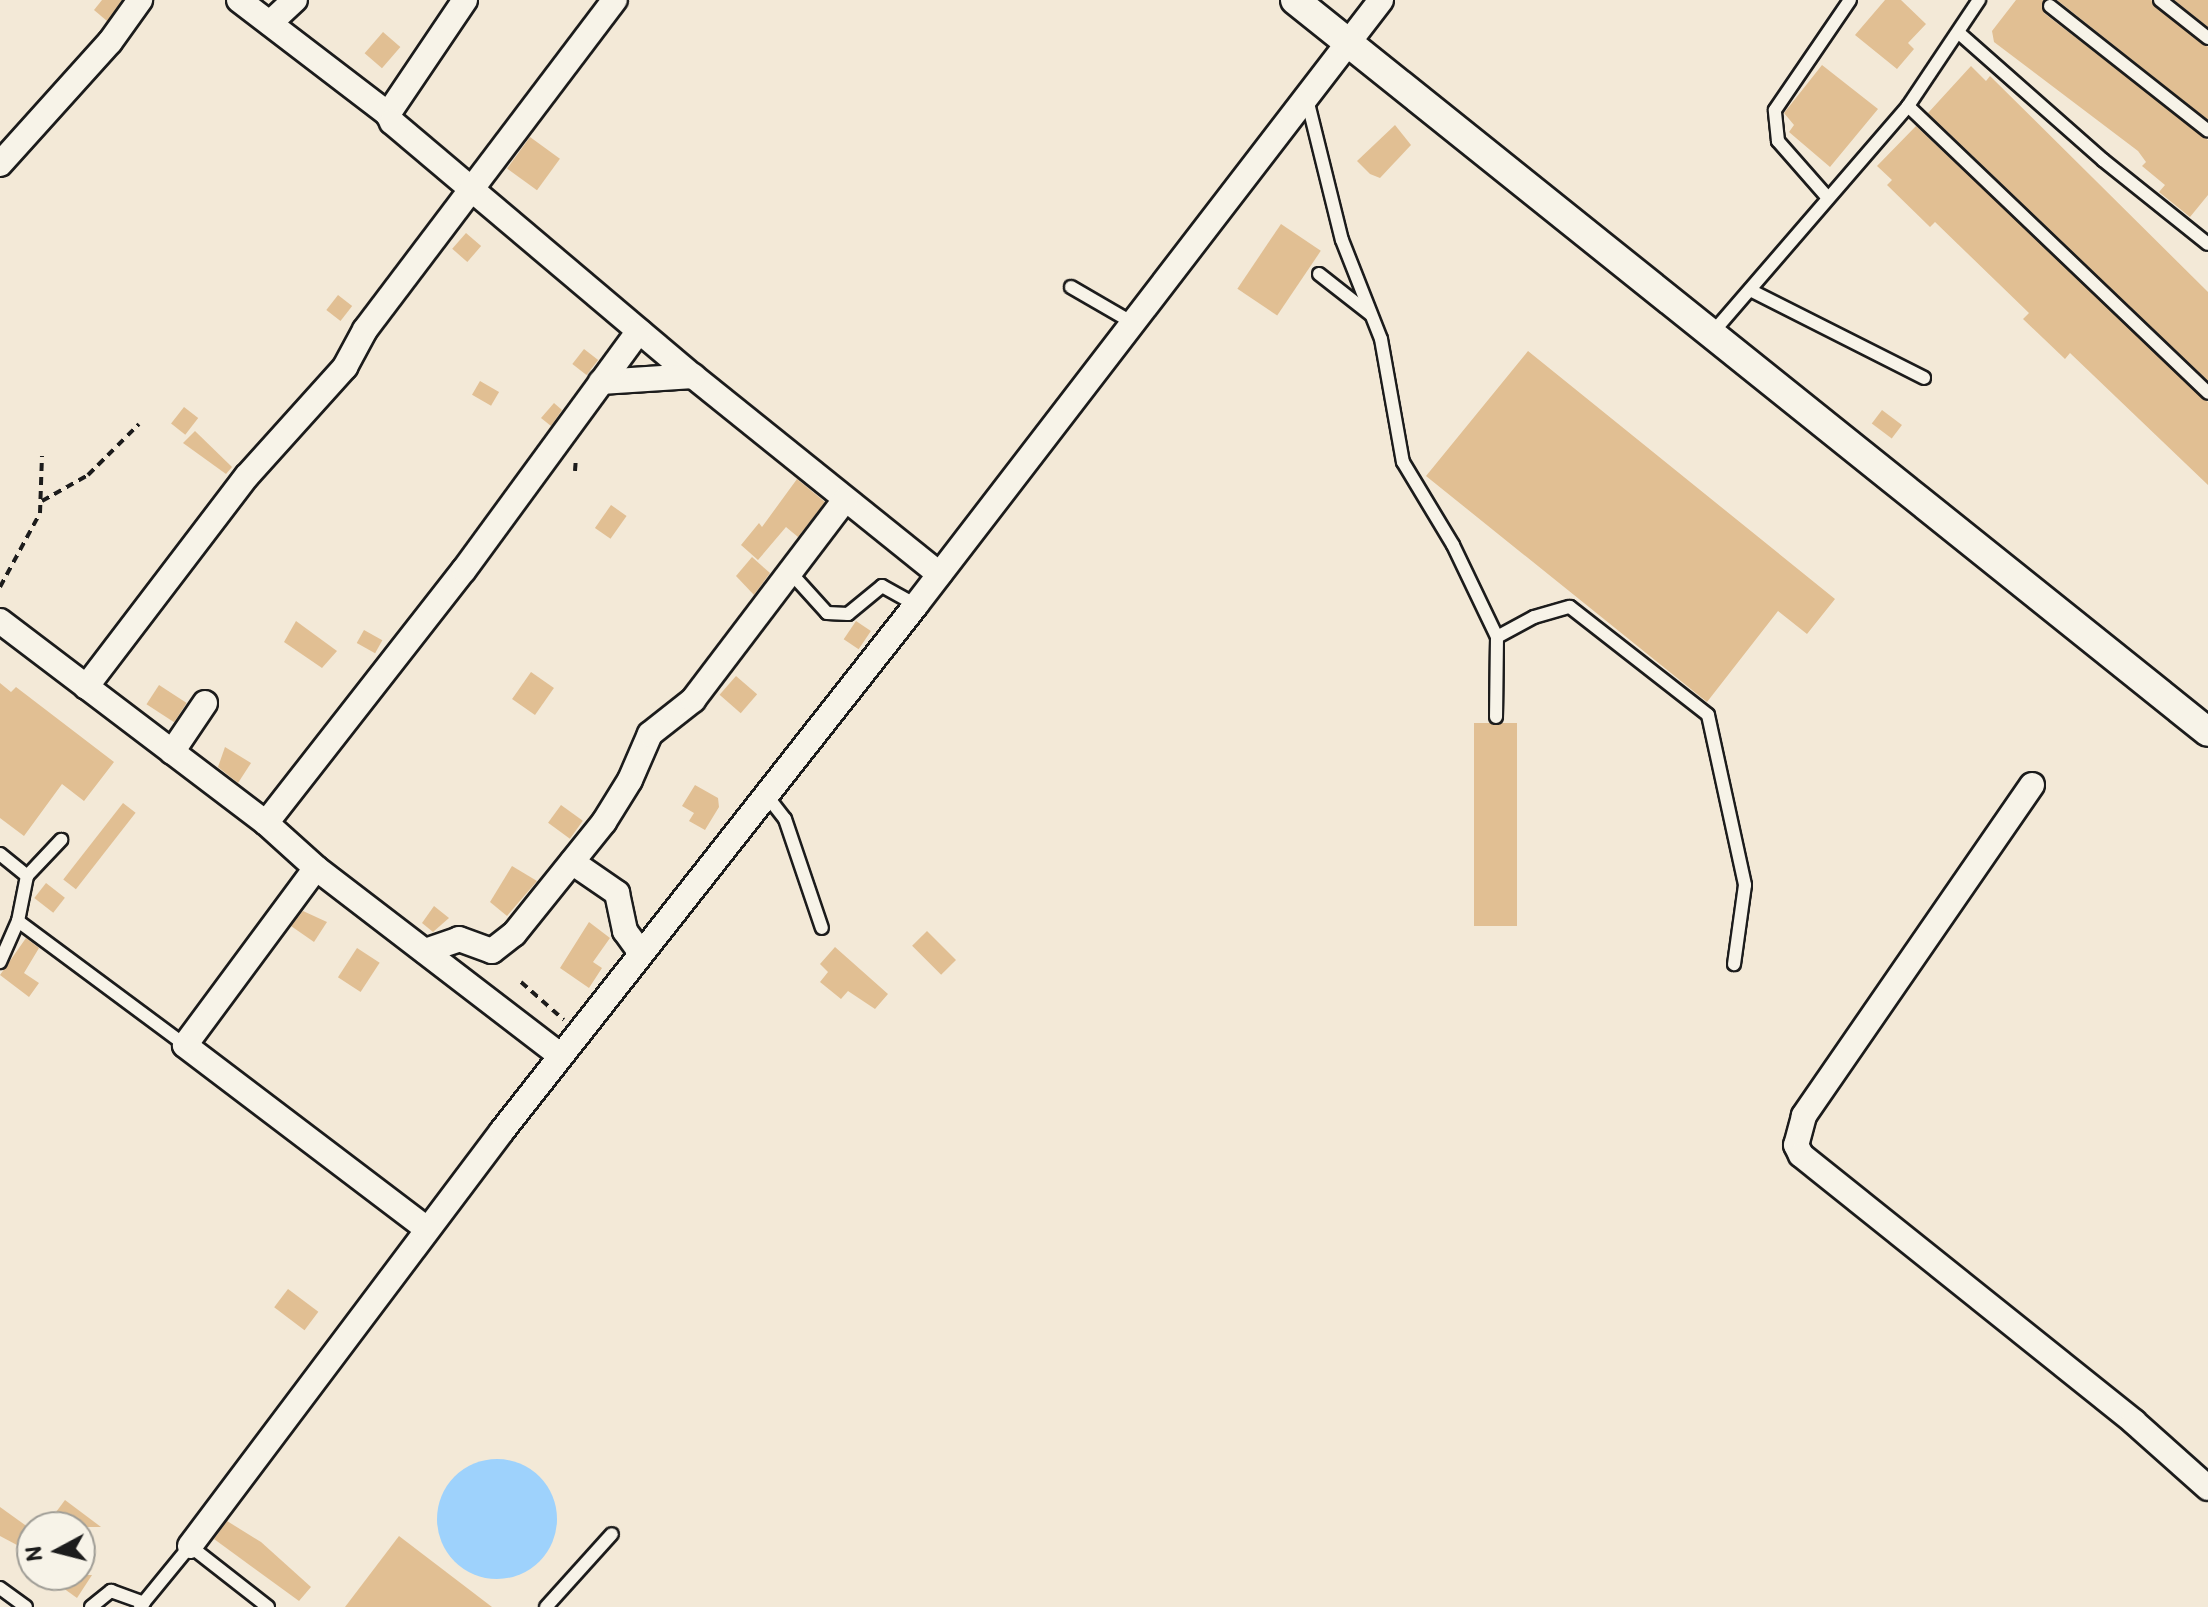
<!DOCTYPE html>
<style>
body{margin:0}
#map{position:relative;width:2208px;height:1607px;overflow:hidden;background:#f3e9d7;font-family:Itim,sans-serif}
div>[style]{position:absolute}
.water>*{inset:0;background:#9ed2fc}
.round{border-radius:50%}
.building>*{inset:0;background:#e1bf93;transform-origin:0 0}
.path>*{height:4px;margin-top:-2px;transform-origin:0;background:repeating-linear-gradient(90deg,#1c1c1c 0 8px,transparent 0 14px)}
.roads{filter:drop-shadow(2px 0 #1c1c1c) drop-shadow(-2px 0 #1c1c1c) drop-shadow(0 2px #1c1c1c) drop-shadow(0 -2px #1c1c1c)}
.service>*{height:12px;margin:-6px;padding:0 6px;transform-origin:6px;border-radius:6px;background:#f7f3e8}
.minor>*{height:24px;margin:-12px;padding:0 12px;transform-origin:12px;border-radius:12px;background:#f7f3e8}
.tertiary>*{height:28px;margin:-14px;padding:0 14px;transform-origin:14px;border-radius:14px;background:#f7f3e8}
span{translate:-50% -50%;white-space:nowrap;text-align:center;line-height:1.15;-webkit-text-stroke:7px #f7f3e8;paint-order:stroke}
.north{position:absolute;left:16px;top:1511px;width:80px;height:80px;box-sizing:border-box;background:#f7f3e8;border:2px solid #9f9d96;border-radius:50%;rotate:263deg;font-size:22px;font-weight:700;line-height:32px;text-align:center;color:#1c1c1c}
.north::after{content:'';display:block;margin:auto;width:28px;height:36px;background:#1c1c1c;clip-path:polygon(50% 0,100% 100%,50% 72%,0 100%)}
</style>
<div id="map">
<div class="water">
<i class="round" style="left:437px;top:1459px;width:120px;height:120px"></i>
</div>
<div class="building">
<i style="clip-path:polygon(102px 0,122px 0,107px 21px,94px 10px)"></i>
<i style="clip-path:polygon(1885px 0,1901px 0,1926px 24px,1908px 43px,1914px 49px,1897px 69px,1855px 35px)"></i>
<i style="clip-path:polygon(2016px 0,2043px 0,2044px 13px,2208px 140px,2208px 195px,2190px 217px,2159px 192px,2165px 185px,2142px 166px,2146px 162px,2138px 151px,1994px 42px,1992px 31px)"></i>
<i style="clip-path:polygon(2057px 0,2151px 0,2208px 47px,2208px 120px)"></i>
<i style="clip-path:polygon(2174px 0,2208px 0,2208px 27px)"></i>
<i style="left:383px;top:32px;width:23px;height:28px;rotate:41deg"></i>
<i style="clip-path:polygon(1822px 65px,1878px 109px,1830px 167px,1789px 132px,1794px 125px,1784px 113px)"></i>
<i style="clip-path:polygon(1971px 66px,1986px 81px,1990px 76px,2208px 292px,2208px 381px,1928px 113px)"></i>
<i style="clip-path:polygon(1395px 125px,1411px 145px,1380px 178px,1370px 174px,1357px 161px)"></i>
<i style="clip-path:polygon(1916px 126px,2208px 402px,2208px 485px,2070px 353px,2065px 359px,2023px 319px,2029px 313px,1935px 222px,1930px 227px,1887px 185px,1892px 180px,1877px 166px)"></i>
<i style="left:530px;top:137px;width:37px;height:39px;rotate:36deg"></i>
<i style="left:1281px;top:224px;width:48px;height:78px;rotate:34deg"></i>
<i style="left:466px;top:233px;width:20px;height:21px;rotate:41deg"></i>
<i style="left:338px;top:295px;width:18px;height:19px;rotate:38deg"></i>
<i style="left:584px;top:349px;width:18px;height:19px;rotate:38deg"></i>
<i style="clip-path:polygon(1528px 351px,1835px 599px,1807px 634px,1778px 611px,1707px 702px,1426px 476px)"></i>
<i style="left:480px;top:381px;width:22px;height:16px;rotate:30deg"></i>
<i style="clip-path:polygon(554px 403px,562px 410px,551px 426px,541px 418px)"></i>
<i style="left:184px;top:407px;width:18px;height:21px;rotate:38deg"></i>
<i style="left:1882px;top:410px;width:25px;height:17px;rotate:37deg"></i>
<i style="clip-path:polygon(195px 431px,232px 467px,226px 474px,183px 443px)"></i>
<i style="clip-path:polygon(797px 479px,825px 502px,798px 537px,786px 527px,758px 560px,741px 545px,759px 523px,762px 527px)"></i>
<i style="left:611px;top:505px;width:19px;height:28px;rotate:35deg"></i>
<i style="clip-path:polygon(752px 557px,770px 573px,754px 595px,736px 576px)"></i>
<i style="clip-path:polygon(296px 621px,337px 651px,322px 668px,284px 642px)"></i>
<i style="left:856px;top:621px;width:18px;height:22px;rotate:34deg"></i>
<i style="left:364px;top:630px;width:21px;height:15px;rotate:29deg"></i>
<i style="left:531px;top:672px;width:28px;height:33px;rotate:35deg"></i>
<i style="left:736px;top:676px;width:28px;height:25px;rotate:41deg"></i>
<i style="clip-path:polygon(0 683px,11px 692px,16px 687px,114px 762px,84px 801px,62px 784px,24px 836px,0 818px)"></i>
<i style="left:159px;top:685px;width:33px;height:23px;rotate:33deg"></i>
<i style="left:1474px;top:723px;width:43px;height:203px"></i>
<i style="clip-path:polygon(225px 747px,251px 763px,238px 783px,218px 767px)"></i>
<i style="clip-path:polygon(695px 785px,718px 798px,719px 807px,705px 830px,689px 821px,694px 813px,682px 806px)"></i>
<i style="left:123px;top:803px;width:16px;height:97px;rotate:38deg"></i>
<i style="left:561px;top:805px;width:27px;height:22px;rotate:36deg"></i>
<i style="clip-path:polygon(512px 866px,537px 881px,507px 916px,490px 902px)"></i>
<i style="left:46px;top:883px;width:24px;height:19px;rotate:38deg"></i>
<i style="clip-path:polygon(434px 906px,449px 918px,433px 932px,422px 923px)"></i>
<i style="clip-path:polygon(303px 911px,327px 922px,314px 942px,291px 926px)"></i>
<i style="clip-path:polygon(589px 922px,610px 938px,593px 962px,602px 968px,589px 988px,560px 968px)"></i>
<i style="left:927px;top:931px;width:41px;height:21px;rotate:45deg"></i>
<i style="clip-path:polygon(26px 938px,39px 948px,24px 973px,39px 983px,29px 997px,0 975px)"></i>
<i style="clip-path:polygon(835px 947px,888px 994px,875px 1009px,848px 991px,841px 999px,820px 982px,828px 972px,820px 964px)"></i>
<i style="left:357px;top:948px;width:27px;height:35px;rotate:33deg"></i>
<i style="left:288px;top:1289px;width:38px;height:23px;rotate:37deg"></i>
<i style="clip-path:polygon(65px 1500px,101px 1527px,45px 1527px)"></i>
<i style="clip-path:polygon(0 1507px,32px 1530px,32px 1553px,0 1536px)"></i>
<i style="clip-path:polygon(227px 1521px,261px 1542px,311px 1587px,299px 1601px,214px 1539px)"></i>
<i style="clip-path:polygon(399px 1536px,492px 1607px,345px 1607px)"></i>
<i style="clip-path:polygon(45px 1575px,92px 1575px,77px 1598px)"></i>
</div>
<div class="path">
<i style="left:575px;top:471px;width:14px;rotate:-86deg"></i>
<i style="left:42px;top:501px;width:53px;rotate:-29.5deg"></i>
<i style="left:88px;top:475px;width:72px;rotate:-45deg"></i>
<i style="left:0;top:587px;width:84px;rotate:-61.6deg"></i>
<i style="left:40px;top:513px;width:57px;rotate:-88deg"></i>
<i style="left:521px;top:982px;width:57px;rotate:41.5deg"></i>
</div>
<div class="roads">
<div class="service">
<i style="left:2160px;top:0;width:61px;rotate:38.4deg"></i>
<i style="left:2050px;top:6px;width:201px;rotate:38.3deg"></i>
<i style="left:1959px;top:33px;width:192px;rotate:41.4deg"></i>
<i style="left:2103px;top:160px;width:134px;rotate:38.7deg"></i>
<i style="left:1307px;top:99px;width:145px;rotate:76.1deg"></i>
<i style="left:1342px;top:240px;width:106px;rotate:68.5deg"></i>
<i style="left:1381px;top:339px;width:125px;rotate:79.9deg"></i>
<i style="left:1403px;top:462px;width:97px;rotate:58.9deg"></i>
<i style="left:1453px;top:545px;width:102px;rotate:64.4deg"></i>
<i style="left:1497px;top:637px;width:80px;rotate:90.7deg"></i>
<i style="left:1908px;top:106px;width:415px;rotate:43.7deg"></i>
<i style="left:1828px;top:198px;width:76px;rotate:-131.3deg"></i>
<i style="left:1778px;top:141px;width:31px;rotate:-96deg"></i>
<i style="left:1775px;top:110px;width:133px;rotate:-55.7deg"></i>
<i style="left:1319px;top:274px;width:65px;rotate:38.1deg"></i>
<i style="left:1071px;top:287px;width:72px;rotate:30.1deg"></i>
<i style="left:1750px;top:290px;width:195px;rotate:26.8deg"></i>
<i style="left:1714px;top:331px;width:297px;rotate:-49.2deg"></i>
<i style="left:1908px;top:106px;width:128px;rotate:-56.2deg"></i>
<i style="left:790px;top:572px;width:55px;rotate:47.9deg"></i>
<i style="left:827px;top:613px;width:21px;rotate:3deg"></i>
<i style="left:848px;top:614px;width:44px;rotate:-39.5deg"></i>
<i style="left:882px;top:586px;width:39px;rotate:29deg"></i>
<i style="left:1497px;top:637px;width:42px;rotate:-28.4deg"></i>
<i style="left:1534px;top:617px;width:37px;rotate:-16deg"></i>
<i style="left:1570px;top:607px;width:175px;rotate:38deg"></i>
<i style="left:1708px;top:715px;width:174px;rotate:77.7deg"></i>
<i style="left:1745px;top:885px;width:80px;rotate:97.9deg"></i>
<i style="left:767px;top:796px;width:29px;rotate:52deg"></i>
<i style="left:785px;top:819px;width:115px;rotate:71.3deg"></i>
<i style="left:0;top:854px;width:35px;rotate:39deg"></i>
<i style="left:27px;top:876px;width:46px;rotate:101.3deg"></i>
<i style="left:18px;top:921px;width:45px;rotate:113.7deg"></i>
<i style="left:27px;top:876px;width:50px;rotate:-46.6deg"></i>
<i style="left:18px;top:921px;width:208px;rotate:36.6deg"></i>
<i style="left:0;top:1588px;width:32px;rotate:36deg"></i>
<i style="left:91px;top:1607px;width:26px;rotate:-39deg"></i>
<i style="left:111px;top:1591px;width:35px;rotate:20deg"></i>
<i style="left:140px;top:1607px;width:79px;rotate:-50.7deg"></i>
<i style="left:190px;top:1546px;width:99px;rotate:38deg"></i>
<i style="left:546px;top:1607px;width:98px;rotate:-47.9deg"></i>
</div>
<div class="minor">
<i style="left:239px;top:0;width:188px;rotate:37.4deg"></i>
<i style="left:465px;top:0;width:138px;rotate:124deg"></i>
<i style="left:388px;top:114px;width:9px;rotate:63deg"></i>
<i style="left:392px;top:122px;width:394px;rotate:40.2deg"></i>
<i style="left:693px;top:376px;width:316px;rotate:38.8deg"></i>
<i style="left:270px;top:23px;width:34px;rotate:-43deg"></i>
<i style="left:0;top:164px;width:164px;rotate:-48deg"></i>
<i style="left:110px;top:42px;width:52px;rotate:-54.5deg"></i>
<i style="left:601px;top:382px;width:92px;rotate:-3.7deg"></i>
<i style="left:0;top:621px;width:334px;rotate:37.2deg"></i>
<i style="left:86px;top:687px;width:265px;rotate:-52.7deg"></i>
<i style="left:247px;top:476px;width:147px;rotate:-48deg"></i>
<i style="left:345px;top:367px;width:42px;rotate:-61.6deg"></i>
<i style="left:365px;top:330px;width:414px;rotate:-52.9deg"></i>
<i style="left:172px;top:752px;width:59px;rotate:-56deg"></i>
<i style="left:2032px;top:785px;width:402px;rotate:124.6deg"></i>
<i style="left:1804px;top:1116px;width:30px;rotate:105deg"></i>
<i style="left:1796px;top:1145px;width:11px;rotate:63deg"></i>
<i style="left:1801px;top:1155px;width:427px;rotate:38.7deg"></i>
<i style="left:2134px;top:1422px;width:99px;rotate:41.7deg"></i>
<i style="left:572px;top:862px;width:55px;rotate:34.6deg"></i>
<i style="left:617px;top:893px;width:39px;rotate:78deg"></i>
<i style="left:625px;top:931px;width:27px;rotate:54deg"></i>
<i style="left:316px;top:868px;width:67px;rotate:-138deg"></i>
<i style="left:266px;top:823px;width:321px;rotate:-52deg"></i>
<i style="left:464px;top:570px;width:296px;rotate:-53.8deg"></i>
<i style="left:425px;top:951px;width:36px;rotate:-19deg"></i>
<i style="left:459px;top:939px;width:35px;rotate:20deg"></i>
<i style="left:492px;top:951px;width:28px;rotate:-38deg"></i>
<i style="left:514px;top:934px;width:144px;rotate:-51.2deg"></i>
<i style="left:604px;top:822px;width:49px;rotate:-58.2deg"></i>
<i style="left:630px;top:780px;width:50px;rotate:-66.5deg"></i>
<i style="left:650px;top:734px;width:55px;rotate:-38.3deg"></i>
<i style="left:693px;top:700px;width:251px;rotate:-52.8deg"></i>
<i style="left:427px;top:1229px;width:304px;rotate:-142.8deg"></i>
<i style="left:185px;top:1045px;width:220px;rotate:-53.5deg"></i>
<i style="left:316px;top:868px;width:307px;rotate:37.5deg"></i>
<i style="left:190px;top:1546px;width:519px;rotate:-53.06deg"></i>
<i style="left:502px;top:1131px;width:669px;rotate:-51.79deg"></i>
<i style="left:916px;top:605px;width:763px;rotate:-52.45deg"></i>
</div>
<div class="tertiary">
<i style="left:1295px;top:0;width:1170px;rotate:38.72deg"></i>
</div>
</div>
<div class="north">N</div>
</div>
